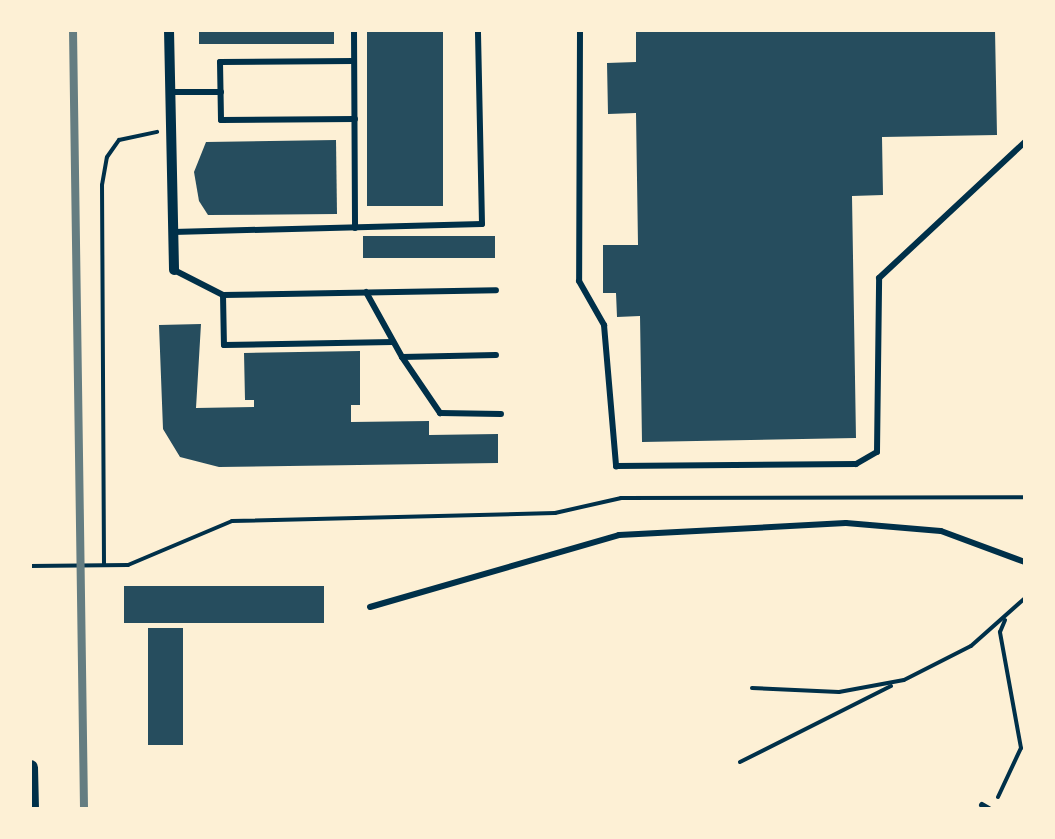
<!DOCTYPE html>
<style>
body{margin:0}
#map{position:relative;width:1055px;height:839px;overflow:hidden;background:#fdf0d5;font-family:Jost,sans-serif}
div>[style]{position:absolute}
.building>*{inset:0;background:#264d5e;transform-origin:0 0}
.path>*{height:4px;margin:-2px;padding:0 2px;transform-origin:2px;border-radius:2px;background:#003049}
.service>*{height:6px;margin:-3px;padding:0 3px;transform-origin:3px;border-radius:3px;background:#003049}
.minor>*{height:10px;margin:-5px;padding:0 5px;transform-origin:5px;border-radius:5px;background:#003049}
.secondary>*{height:15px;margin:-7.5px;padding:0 7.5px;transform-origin:7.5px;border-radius:7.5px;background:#003049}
.rail>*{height:8px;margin:-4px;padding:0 4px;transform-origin:4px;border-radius:4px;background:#657d81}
span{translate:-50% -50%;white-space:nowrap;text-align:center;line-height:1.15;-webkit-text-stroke:10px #fdf0d5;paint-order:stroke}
.frame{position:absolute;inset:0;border:32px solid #fdf0d5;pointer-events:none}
</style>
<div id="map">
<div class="building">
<i style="left:199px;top:30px;width:135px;height:14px"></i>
<i style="left:367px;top:30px;width:76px;height:176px"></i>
<i style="clip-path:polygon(636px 30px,995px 30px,997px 135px,882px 137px,883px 195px,852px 196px,856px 438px,642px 442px,640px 316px,617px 317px,616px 293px,603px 293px,603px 245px,638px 245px,636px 113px,608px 114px,607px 63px,636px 62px)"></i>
<i style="clip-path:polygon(336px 140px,337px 214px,208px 215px,199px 201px,194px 172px,206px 142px)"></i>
<i style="left:495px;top:236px;width:22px;height:132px;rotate:90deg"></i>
<i style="clip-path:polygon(201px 324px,196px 408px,254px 407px,254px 400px,245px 400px,244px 353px,360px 351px,360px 405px,351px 405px,351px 422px,429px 421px,429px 435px,498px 434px,498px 463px,219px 467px,180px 457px,163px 429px,159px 325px)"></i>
<i style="left:124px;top:586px;width:200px;height:37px"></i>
<i style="left:183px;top:628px;width:117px;height:35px;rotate:90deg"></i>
</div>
<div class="path">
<i style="left:104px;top:565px;width:380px;rotate:-90.3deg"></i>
<i style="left:102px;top:185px;width:28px;rotate:-80deg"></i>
<i style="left:107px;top:157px;width:21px;rotate:-55deg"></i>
<i style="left:119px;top:140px;width:39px;rotate:-12deg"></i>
<i style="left:30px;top:566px;width:98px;rotate:-0.6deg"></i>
<i style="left:128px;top:565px;width:113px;rotate:-22.9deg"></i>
<i style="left:232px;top:521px;width:323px;rotate:-1.4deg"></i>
<i style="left:555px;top:513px;width:68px;rotate:-12.8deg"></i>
<i style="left:621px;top:498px;width:404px;rotate:-0.1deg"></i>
<i style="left:752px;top:688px;width:87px;rotate:2.6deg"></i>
<i style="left:839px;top:692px;width:66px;rotate:-10.5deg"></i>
<i style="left:904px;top:680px;width:75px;rotate:-26.9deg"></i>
<i style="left:971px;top:646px;width:72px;rotate:-41.6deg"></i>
<i style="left:740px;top:762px;width:169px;rotate:-26.7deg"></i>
<i style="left:998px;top:797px;width:54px;rotate:-64.9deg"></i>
<i style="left:1021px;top:748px;width:118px;rotate:-100.3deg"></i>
<i style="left:1000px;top:632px;width:13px;rotate:-67deg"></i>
</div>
<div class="service">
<i style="left:354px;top:30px;width:198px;rotate:89.7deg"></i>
<i style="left:580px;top:30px;width:251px;rotate:90.2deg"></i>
<i style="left:579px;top:281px;width:51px;rotate:60.4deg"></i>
<i style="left:604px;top:325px;width:142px;rotate:85.1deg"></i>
<i style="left:616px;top:466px;width:240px;rotate:-0.5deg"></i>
<i style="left:856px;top:464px;width:24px;rotate:-30deg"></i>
<i style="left:877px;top:452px;width:174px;rotate:-89.3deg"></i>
<i style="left:879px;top:278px;width:200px;rotate:-43deg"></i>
<i style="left:354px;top:61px;width:134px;rotate:179.6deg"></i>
<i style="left:220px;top:62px;width:58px;rotate:89deg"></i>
<i style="left:221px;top:120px;width:134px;rotate:-0.4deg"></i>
<i style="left:171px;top:92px;width:50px"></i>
<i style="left:173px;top:232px;width:309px;rotate:-1.5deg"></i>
<i style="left:482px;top:224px;width:194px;rotate:-91.2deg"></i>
<i style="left:174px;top:270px;width:55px;rotate:27deg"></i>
<i style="left:223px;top:295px;width:273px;rotate:-1deg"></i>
<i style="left:366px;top:292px;width:74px;rotate:61deg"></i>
<i style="left:402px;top:357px;width:94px;rotate:-1.2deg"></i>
<i style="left:223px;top:295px;width:50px;rotate:88.9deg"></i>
<i style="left:224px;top:345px;width:169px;rotate:-1deg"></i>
<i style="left:402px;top:357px;width:68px;rotate:55.8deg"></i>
<i style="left:440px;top:413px;width:61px;rotate:0.9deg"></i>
<i style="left:370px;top:607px;width:259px;rotate:-16.1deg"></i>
<i style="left:619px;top:535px;width:227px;rotate:-3deg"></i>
<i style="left:846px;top:523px;width:95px;rotate:4.8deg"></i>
<i style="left:941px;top:531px;width:90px;rotate:20.3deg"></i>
<i style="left:982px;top:805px;width:8px;rotate:30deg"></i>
</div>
<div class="minor">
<i style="left:169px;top:30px;width:240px;rotate:88.8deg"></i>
</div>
<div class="secondary">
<i style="left:30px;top:767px;width:42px;rotate:88.6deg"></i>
</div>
<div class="rail">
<i style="left:73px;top:30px;width:779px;rotate:89.19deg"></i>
</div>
<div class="frame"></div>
</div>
